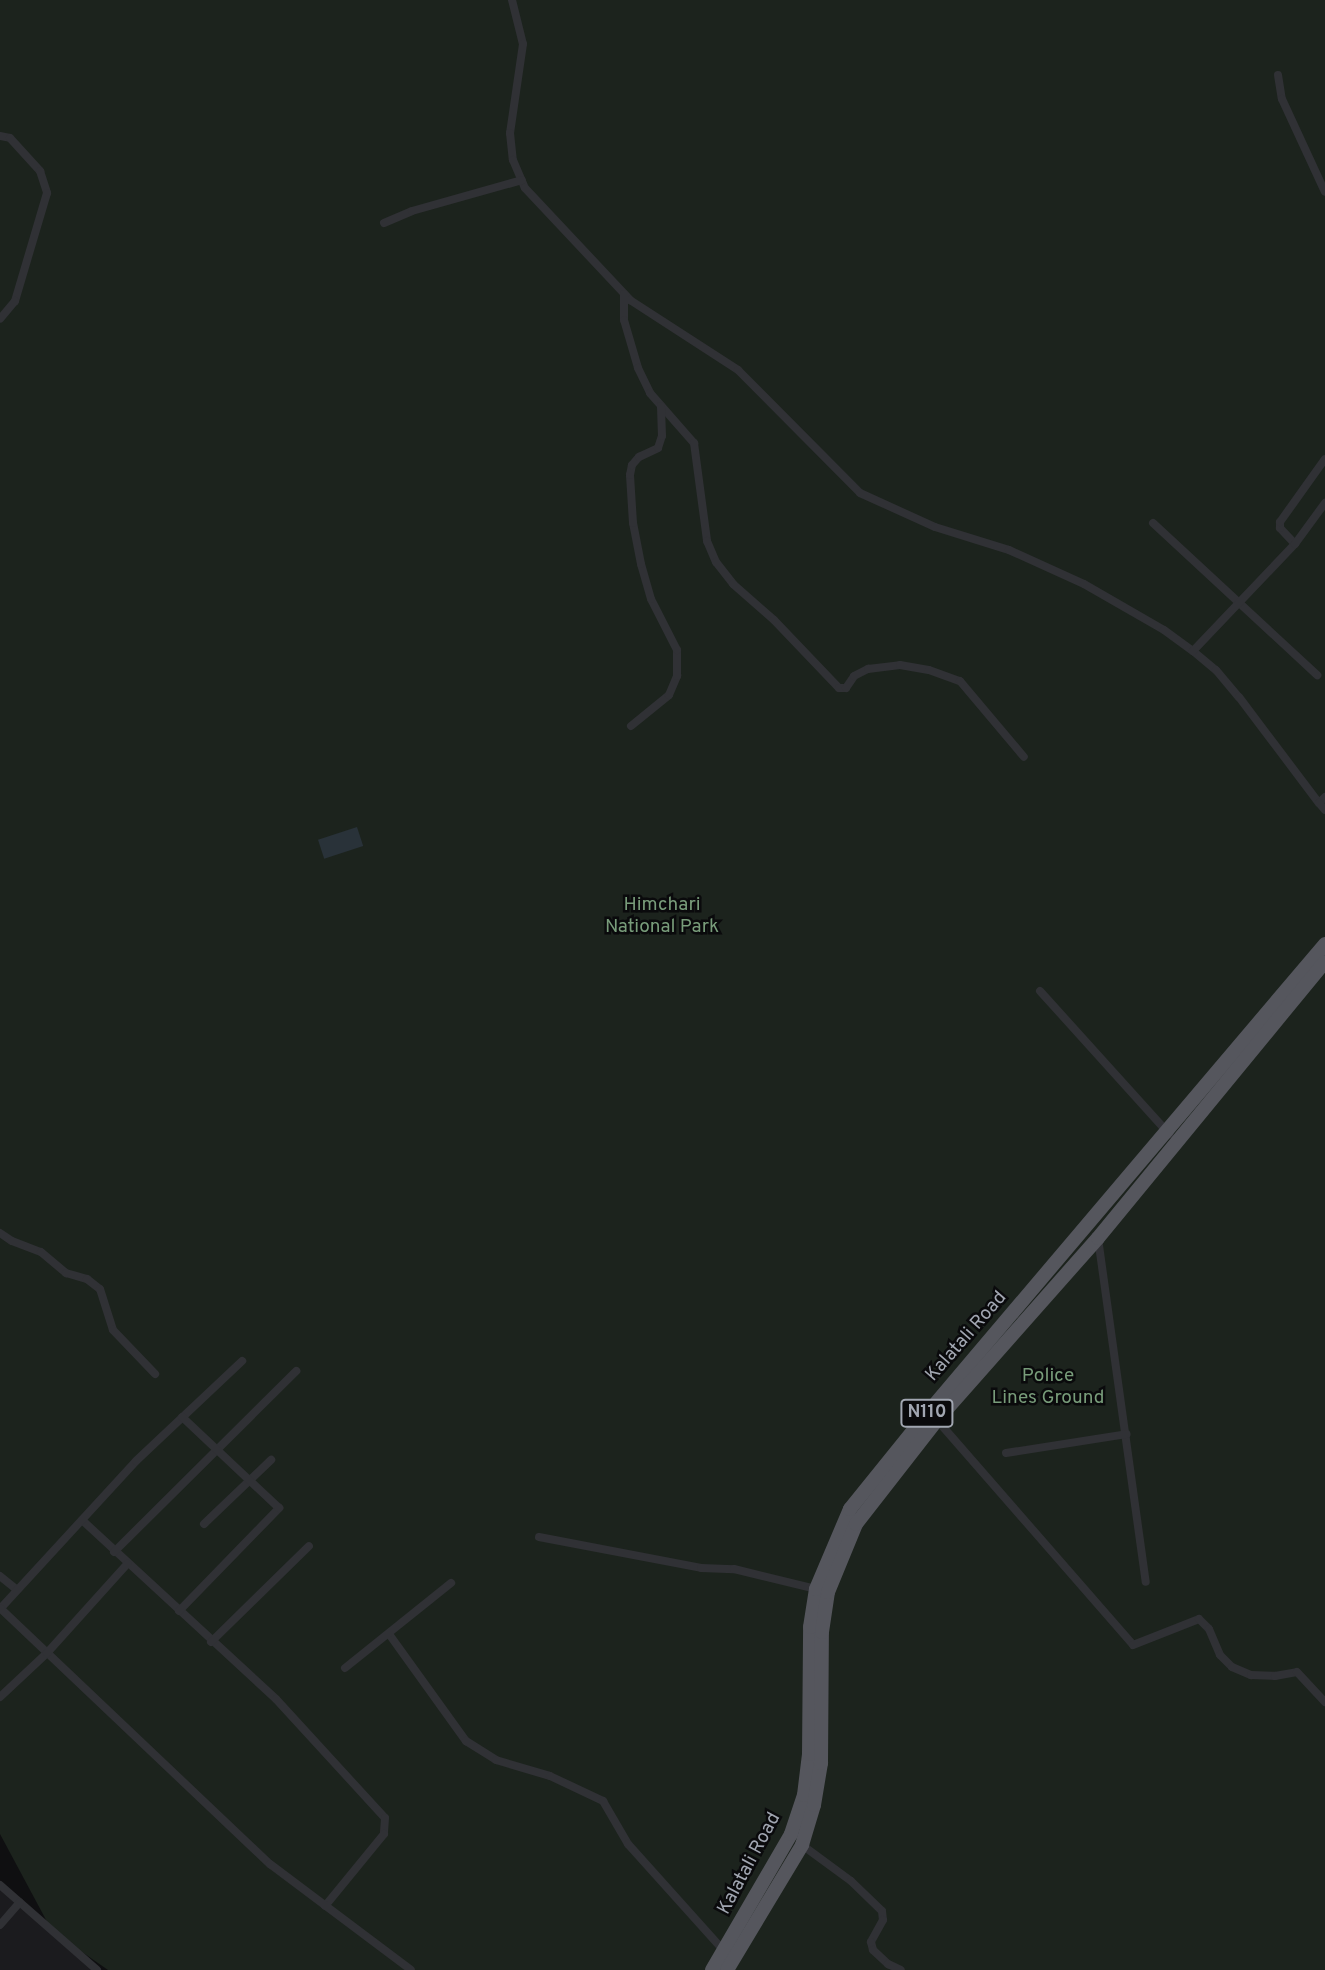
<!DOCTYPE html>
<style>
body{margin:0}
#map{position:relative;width:1325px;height:1970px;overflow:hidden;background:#0f0f11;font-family:Overpass,sans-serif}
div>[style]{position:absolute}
.built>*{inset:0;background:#1b1b1e}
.green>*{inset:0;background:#1c231d}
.water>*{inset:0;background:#293239;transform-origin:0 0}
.minor>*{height:8px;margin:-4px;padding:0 4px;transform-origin:4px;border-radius:4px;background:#303135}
.trunk>*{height:14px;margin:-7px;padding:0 7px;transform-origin:7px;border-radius:7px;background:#55565d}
span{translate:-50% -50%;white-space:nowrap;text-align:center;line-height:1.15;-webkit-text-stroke:5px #0a0a0c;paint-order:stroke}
.shield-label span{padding:2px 5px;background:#0a0a0c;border:2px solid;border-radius:5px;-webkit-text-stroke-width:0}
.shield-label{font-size:18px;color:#a1a6b1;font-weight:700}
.park-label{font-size:19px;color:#789c7a}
.street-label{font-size:19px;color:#a1a6b1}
</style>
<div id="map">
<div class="built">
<i style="clip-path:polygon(0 1884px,98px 1970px,0 1970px)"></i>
</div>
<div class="green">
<i style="clip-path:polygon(0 0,1325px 0,1325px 1970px,108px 1970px,52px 1931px,0 1834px)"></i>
</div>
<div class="water">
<i style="left:357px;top:827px;width:20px;height:41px;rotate:72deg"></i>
</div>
<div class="minor">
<i style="left:512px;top:0;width:45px;rotate:76deg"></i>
<i style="left:523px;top:44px;width:90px;rotate:98.3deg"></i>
<i style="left:510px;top:133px;width:27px;rotate:84deg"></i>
<i style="left:513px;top:160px;width:30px;rotate:67deg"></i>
<i style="left:525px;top:188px;width:154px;rotate:46.8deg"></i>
<i style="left:630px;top:300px;width:129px;rotate:32.9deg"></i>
<i style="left:738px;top:370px;width:173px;rotate:45.2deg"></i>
<i style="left:860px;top:493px;width:82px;rotate:24.4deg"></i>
<i style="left:935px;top:527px;width:77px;rotate:17.3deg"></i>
<i style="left:1009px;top:550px;width:82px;rotate:24.4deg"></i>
<i style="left:1084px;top:584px;width:92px;rotate:29.9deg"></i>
<i style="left:1164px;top:630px;width:36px;rotate:36deg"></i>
<i style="left:1193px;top:651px;width:30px;rotate:40deg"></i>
<i style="left:1216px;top:670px;width:35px;rotate:50deg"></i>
<i style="left:1239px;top:697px;width:133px;rotate:53deg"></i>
<i style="left:1278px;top:75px;width:24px;rotate:81deg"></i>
<i style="left:1282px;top:99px;width:102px;rotate:65.2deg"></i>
<i style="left:0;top:136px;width:10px;rotate:11deg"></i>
<i style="left:10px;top:138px;width:45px;rotate:47.7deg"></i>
<i style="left:40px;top:171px;width:23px;rotate:72deg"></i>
<i style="left:47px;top:193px;width:113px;rotate:106.5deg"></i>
<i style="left:15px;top:301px;width:23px;rotate:130deg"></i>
<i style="left:384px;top:223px;width:30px;rotate:-23deg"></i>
<i style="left:412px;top:211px;width:114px;rotate:-15.7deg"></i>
<i style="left:624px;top:294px;width:26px;rotate:90deg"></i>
<i style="left:624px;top:320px;width:50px;rotate:73.7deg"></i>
<i style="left:638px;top:368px;width:28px;rotate:64deg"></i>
<i style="left:650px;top:393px;width:67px;rotate:48.7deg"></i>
<i style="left:694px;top:443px;width:99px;rotate:82.4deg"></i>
<i style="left:707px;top:541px;width:23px;rotate:67deg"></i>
<i style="left:716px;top:562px;width:28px;rotate:52deg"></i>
<i style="left:733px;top:584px;width:55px;rotate:41.3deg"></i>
<i style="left:774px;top:620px;width:94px;rotate:46.3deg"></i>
<i style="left:839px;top:688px;width:7px"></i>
<i style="left:846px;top:688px;width:14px;rotate:-56deg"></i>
<i style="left:854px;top:676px;width:16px;rotate:-27deg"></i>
<i style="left:868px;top:669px;width:32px;rotate:-7deg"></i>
<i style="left:900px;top:665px;width:29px;rotate:10deg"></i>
<i style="left:929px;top:670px;width:33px;rotate:20deg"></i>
<i style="left:960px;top:681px;width:99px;rotate:49.9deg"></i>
<i style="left:1153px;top:523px;width:224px;rotate:42.8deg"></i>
<i style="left:1295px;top:544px;width:22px;rotate:-133deg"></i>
<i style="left:1280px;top:528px;width:6px;rotate:-90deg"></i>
<i style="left:1280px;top:522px;width:77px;rotate:-54.5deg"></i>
<i style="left:1193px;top:651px;width:148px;rotate:-46.4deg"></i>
<i style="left:1295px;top:544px;width:51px;rotate:-53.8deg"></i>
<i style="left:631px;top:726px;width:49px;rotate:-39.2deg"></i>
<i style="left:669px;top:695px;width:21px;rotate:-67deg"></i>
<i style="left:677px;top:676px;width:26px;rotate:-90deg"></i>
<i style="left:677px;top:650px;width:57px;rotate:-117deg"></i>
<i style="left:651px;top:599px;width:36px;rotate:-106deg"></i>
<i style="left:641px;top:564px;width:42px;rotate:-101deg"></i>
<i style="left:633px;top:523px;width:48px;rotate:-93.6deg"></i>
<i style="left:630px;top:475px;width:10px;rotate:-79deg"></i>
<i style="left:632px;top:465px;width:11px;rotate:-49deg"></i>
<i style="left:639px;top:457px;width:21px;rotate:-25deg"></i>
<i style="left:658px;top:448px;width:13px;rotate:-72deg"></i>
<i style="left:662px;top:436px;width:30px;rotate:-92deg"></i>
<i style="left:1325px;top:797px;width:8px;rotate:135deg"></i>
<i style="left:1319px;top:803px;width:9px;rotate:49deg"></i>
<i style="left:1040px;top:991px;width:193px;rotate:47.9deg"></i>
<i style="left:0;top:1233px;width:14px;rotate:34deg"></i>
<i style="left:12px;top:1241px;width:31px;rotate:21deg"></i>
<i style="left:41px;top:1252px;width:33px;rotate:40deg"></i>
<i style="left:66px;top:1273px;width:22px;rotate:16deg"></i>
<i style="left:87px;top:1279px;width:16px;rotate:38deg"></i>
<i style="left:100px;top:1289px;width:43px;rotate:72.4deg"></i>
<i style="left:113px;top:1330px;width:61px;rotate:46.3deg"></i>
<i style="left:1098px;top:1238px;width:347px;rotate:82.1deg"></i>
<i style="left:937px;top:1420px;width:298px;rotate:48.9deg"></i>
<i style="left:1133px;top:1645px;width:71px;rotate:-21.5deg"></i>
<i style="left:1199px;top:1619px;width:14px;rotate:45deg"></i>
<i style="left:1209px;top:1629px;width:28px;rotate:67deg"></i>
<i style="left:1220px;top:1655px;width:17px;rotate:45deg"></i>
<i style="left:1232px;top:1667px;width:21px;rotate:23deg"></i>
<i style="left:1251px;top:1675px;width:24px;rotate:2deg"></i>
<i style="left:1275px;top:1676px;width:22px;rotate:-10deg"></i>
<i style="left:1297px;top:1672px;width:41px;rotate:47deg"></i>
<i style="left:1006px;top:1453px;width:122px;rotate:-8.9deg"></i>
<i style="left:82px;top:1520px;width:264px;rotate:42.7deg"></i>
<i style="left:276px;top:1699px;width:161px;rotate:47.5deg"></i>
<i style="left:385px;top:1818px;width:16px;rotate:94deg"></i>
<i style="left:384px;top:1834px;width:93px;rotate:129.3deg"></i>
<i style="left:204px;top:1524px;width:93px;rotate:-43.7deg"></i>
<i style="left:539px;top:1537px;width:165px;rotate:10.8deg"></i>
<i style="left:701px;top:1568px;width:33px;rotate:2deg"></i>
<i style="left:734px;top:1569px;width:84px;rotate:13.7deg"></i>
<i style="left:114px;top:1552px;width:257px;rotate:-44.8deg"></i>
<i style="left:0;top:1576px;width:22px;rotate:39deg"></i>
<i style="left:0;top:1609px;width:201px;rotate:-47.4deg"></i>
<i style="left:136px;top:1461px;width:146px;rotate:-43.3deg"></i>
<i style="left:1px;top:1609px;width:371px;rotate:43.5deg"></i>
<i style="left:270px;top:1864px;width:176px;rotate:36.9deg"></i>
<i style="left:179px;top:1611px;width:144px;rotate:-45.8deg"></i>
<i style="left:279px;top:1508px;width:133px;rotate:-136.8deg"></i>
<i style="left:389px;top:1634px;width:132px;rotate:54.3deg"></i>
<i style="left:466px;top:1741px;width:36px;rotate:32deg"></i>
<i style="left:496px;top:1760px;width:56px;rotate:16.5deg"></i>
<i style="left:550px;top:1776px;width:59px;rotate:25.3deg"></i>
<i style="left:603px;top:1801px;width:50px;rotate:59.8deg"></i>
<i style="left:628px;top:1844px;width:144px;rotate:48.1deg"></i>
<i style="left:211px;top:1642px;width:137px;rotate:-44.4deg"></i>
<i style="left:345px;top:1668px;width:136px;rotate:-38.7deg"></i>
<i style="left:0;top:1697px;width:64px;rotate:-43.1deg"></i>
<i style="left:47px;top:1653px;width:120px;rotate:-48deg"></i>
<i style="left:802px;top:1845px;width:61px;rotate:36.3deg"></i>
<i style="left:851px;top:1881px;width:43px;rotate:44.1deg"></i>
<i style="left:882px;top:1911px;width:9px;rotate:84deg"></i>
<i style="left:883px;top:1920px;width:25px;rotate:119deg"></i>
<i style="left:871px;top:1942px;width:8px;rotate:76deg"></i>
<i style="left:873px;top:1950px;width:21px;rotate:43deg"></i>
<i style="left:888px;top:1964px;width:14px;rotate:25deg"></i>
<i style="left:0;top:1885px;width:129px;rotate:41.2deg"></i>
<i style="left:0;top:1925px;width:30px;rotate:-49deg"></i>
</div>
<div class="trunk">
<i style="left:712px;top:1970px;width:157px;rotate:-59.8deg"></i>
<i style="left:791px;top:1834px;width:41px;rotate:-71.6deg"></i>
<i style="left:804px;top:1795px;width:41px;rotate:-83deg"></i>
<i style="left:809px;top:1754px;width:127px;rotate:-89.5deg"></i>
<i style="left:810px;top:1627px;width:38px;rotate:-81deg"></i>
<i style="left:816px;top:1589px;width:87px;rotate:-67deg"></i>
<i style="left:850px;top:1509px;width:127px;rotate:-51.1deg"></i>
<i style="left:930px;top:1410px;width:611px;rotate:-49.71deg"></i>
<i style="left:727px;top:1970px;width:146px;rotate:-59deg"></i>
<i style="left:802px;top:1845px;width:42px;rotate:-73.3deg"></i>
<i style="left:814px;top:1805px;width:43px;rotate:-80.5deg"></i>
<i style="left:821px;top:1763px;width:131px;rotate:-89.6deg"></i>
<i style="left:822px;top:1632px;width:40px;rotate:-81.5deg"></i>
<i style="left:828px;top:1592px;width:74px;rotate:-67.6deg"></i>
<i style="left:856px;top:1524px;width:132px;rotate:-52.1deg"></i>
<i style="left:937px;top:1420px;width:243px;rotate:-48.5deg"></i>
<i style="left:1098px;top:1238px;width:357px;rotate:-50.6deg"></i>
</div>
<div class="shield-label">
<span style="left:927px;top:1413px">N110</span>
</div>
<div class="park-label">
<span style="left:662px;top:917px">Himchari<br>National Park</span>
<span style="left:1048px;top:1388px">Police<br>Lines Ground</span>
</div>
<div class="street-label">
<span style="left:967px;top:1337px;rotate:-49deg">Kalatali Road</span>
<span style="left:750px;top:1864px;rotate:-62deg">Kalatali Road</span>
</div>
</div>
